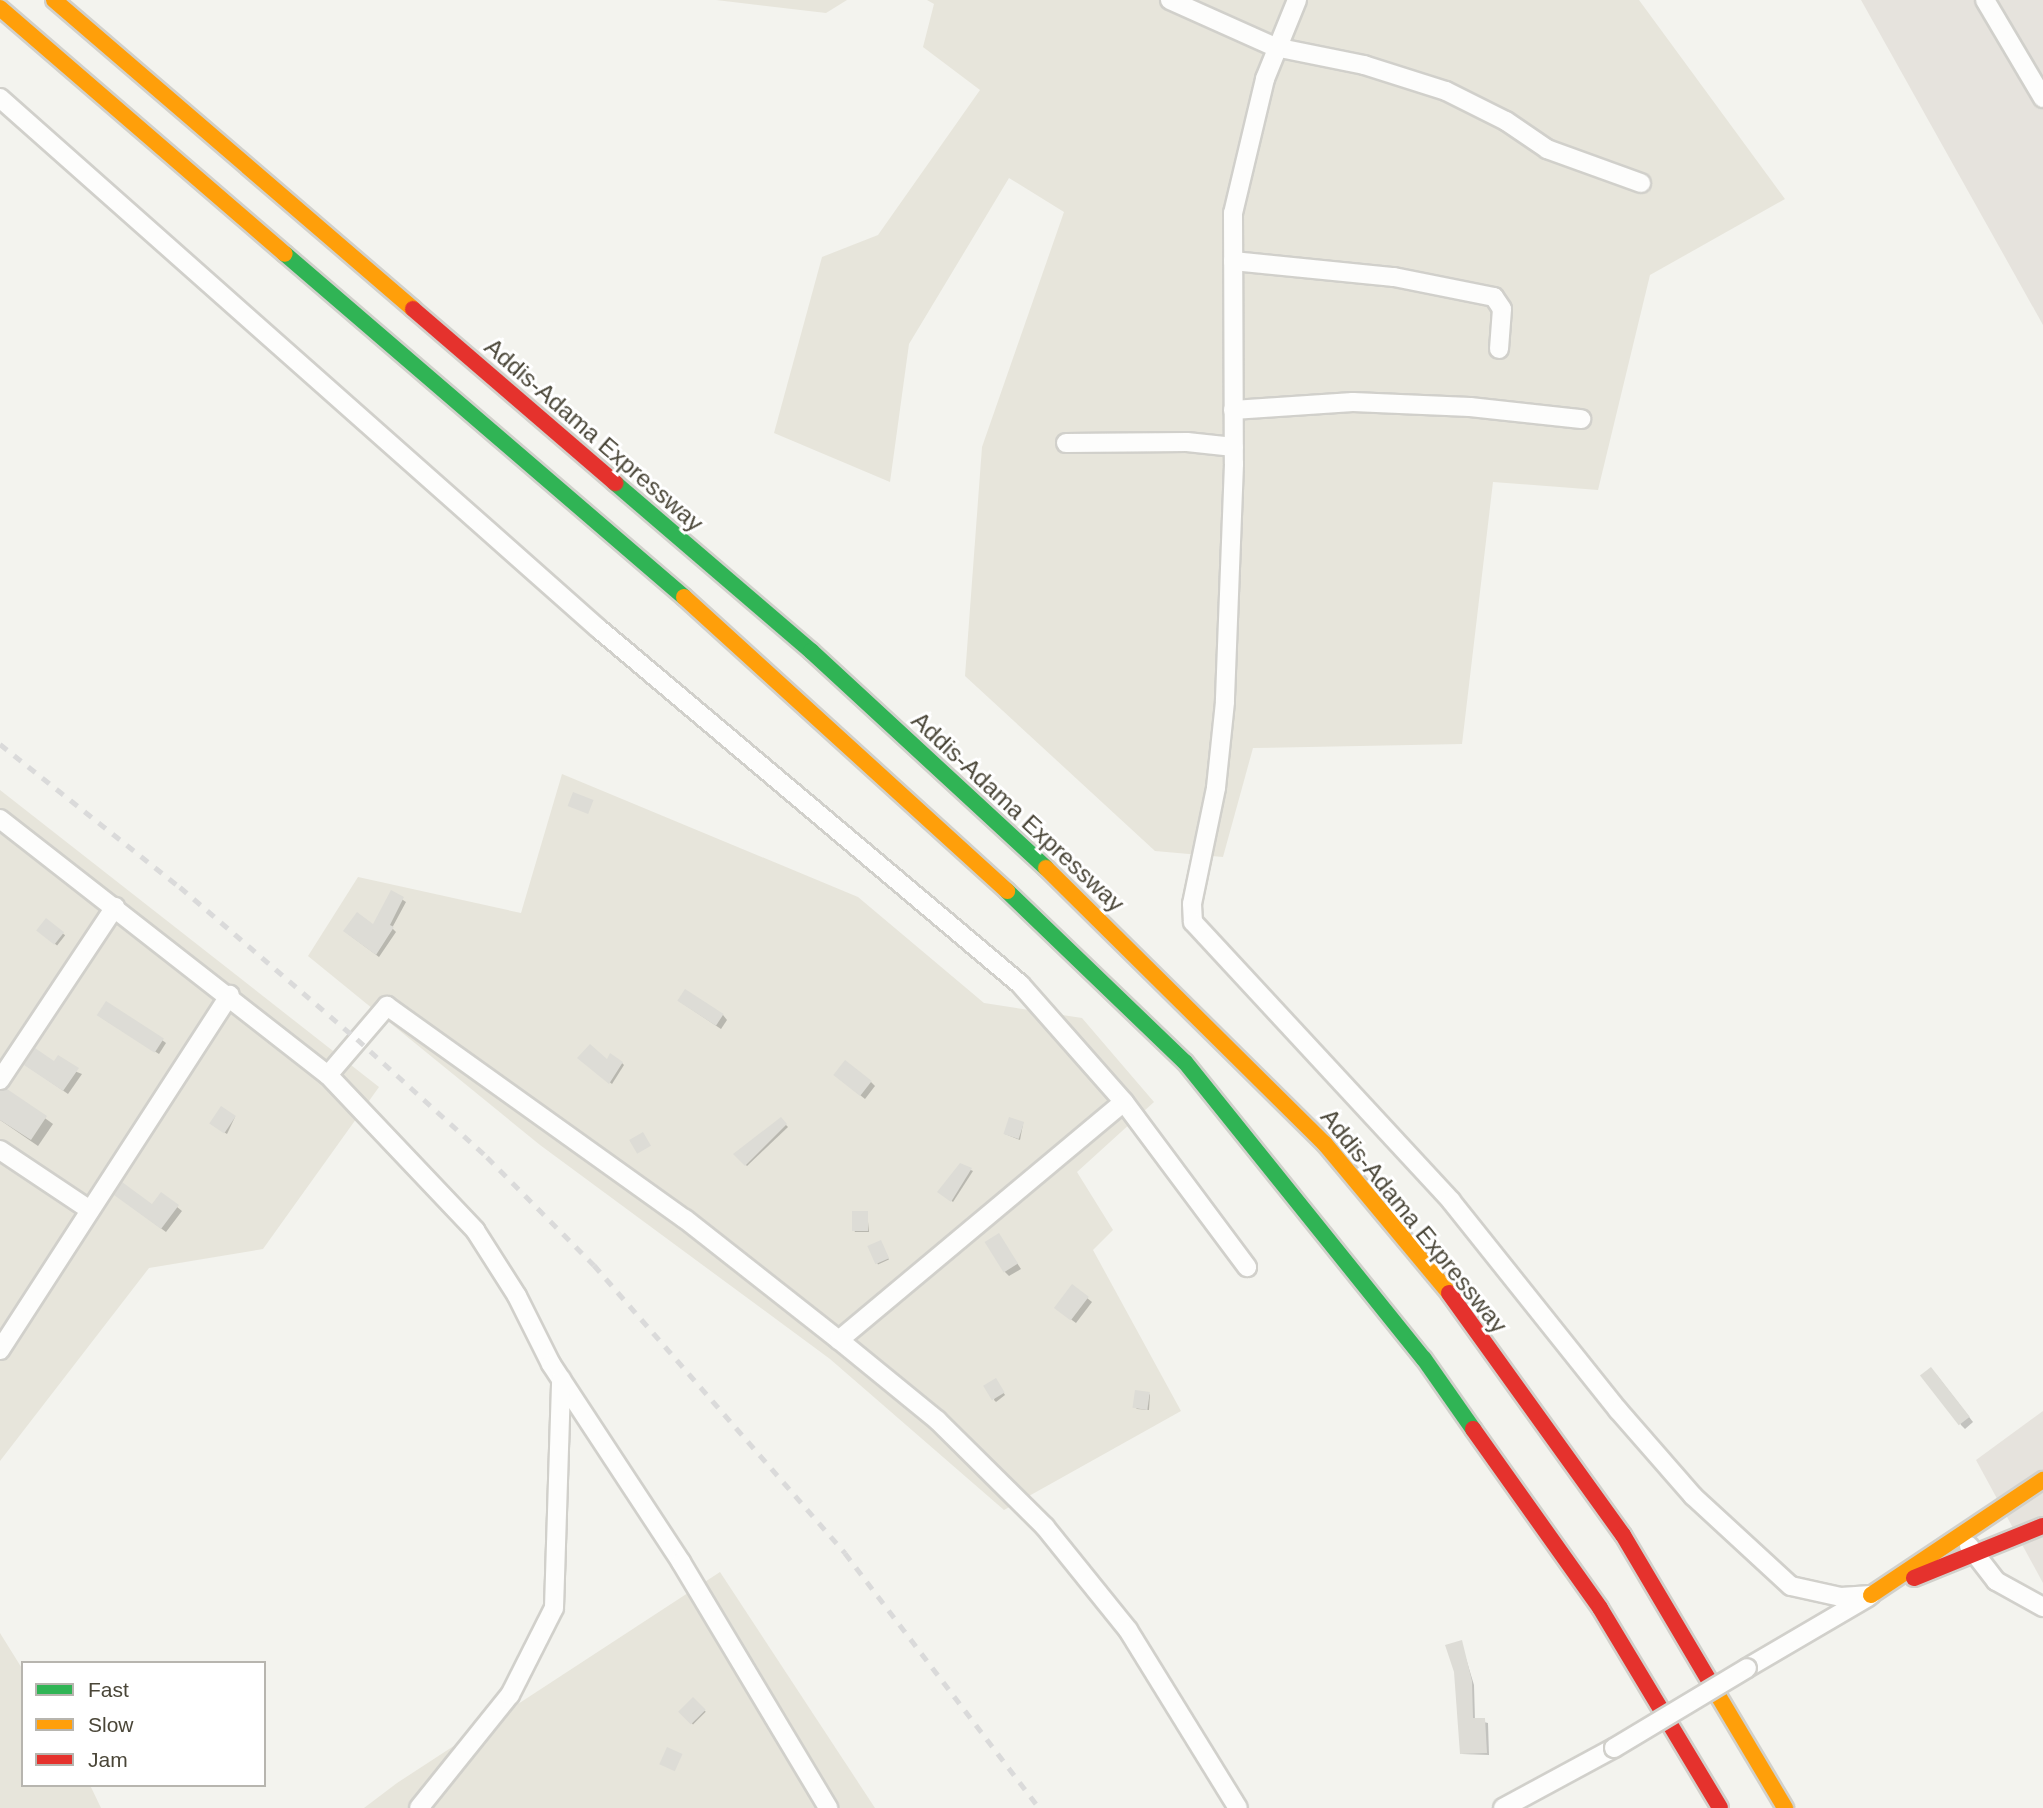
<!DOCTYPE html>
<style>
body{margin:0}
#map{position:relative;width:2043px;height:1808px;overflow:hidden;background:#f3f3ee;font-family:Helvetica,sans-serif}
div>[style]{position:absolute}
.residential>*{inset:0;background:#e7e5db}
.industrial>*{inset:0;background:#e6e3dd}
.shadow>*{inset:0;background:#0003;transform-origin:0 0}
.building>*{inset:0;background:#dddcd6;transform-origin:0 0}
.roads{filter:drop-shadow(2px 0 #d1d0cb) drop-shadow(-2px 0 #d1d0cb) drop-shadow(0 2px #d1d0cb) drop-shadow(0 -2px #d1d0cb)}
.street>*{height:18px;margin:-9px;padding:0 9px;transform-origin:9px;border-radius:9px;background:#fdfdfc}
.fast>*{height:16px;margin:-8px;padding:0 8px;transform-origin:8px;border-radius:8px;background:#30b455}
.slow>*{height:16px;margin:-8px;padding:0 8px;transform-origin:8px;border-radius:8px;background:#ff9f0a}
.jam>*{height:16px;margin:-8px;padding:0 8px;transform-origin:8px;border-radius:8px;background:#e5322d}
.rail>*{height:5px;margin-top:-2.5px;transform-origin:0;background:repeating-linear-gradient(90deg,#dadada 0 9px,transparent 0 18px)}
.bridges{filter:drop-shadow(2px 0 #d1d0cb) drop-shadow(-2px 0 #d1d0cb) drop-shadow(0 2px #d1d0cb) drop-shadow(0 -2px #d1d0cb)}
.street-bridge>*{height:18px;margin:-9px;padding:0 9px;transform-origin:9px;border-radius:9px;background:#fdfdfc}
span{translate:-50% -50%;white-space:nowrap;text-align:center;line-height:1.15;-webkit-text-stroke:6px #fff;paint-order:stroke}
.street-label{font-size:24px;color:#4a4638}
.legend{position:absolute;left:21px;top:1661px;width:245px;height:126px;box-sizing:border-box;background:#fff;border:2px solid #b7b5af;margin:0;padding:9px 12px;list-style:none;font-size:21px;color:#4a4638}
.legend li{display:flex;align-items:center;gap:14px;height:35px}
.legend b{width:35px;border:2px solid #b7b5af}
</style>
<div id="map">
<div class="residential">
<i style="clip-path:polygon(716px 0,847px 0,826px 13px)"></i>
<i style="clip-path:polygon(927px 0,1639px 0,1785px 199px,1650px 275px,1598px 490px,1493px 482px,1462px 744px,1253px 748px,1223px 857px,1155px 851px,965px 676px,982px 447px,1064px 212px,1009px 178px,909px 344px,890px 482px,774px 433px,822px 257px,878px 235px,980px 90px,923px 47px,934px 4px)"></i>
<i style="clip-path:polygon(562px 774px,858px 897px,984px 1003px,1082px 1018px,1154px 1102px,1077px 1172px,1113px 1230px,1093px 1250px,1181px 1411px,1004px 1510px,830px 1359px,540px 1145px,308px 956px,358px 877px,521px 913px)"></i>
<i style="clip-path:polygon(0 790px,379px 1087px,263px 1249px,149px 1268px,0 1461px)"></i>
<i style="clip-path:polygon(720px 1572px,875px 1808px,364px 1808px,397px 1783px)"></i>
<i style="clip-path:polygon(0 1633px,23px 1670px,23px 1785px,90px 1785px,101px 1808px,0 1808px)"></i>
</div>
<div class="industrial">
<i style="clip-path:polygon(1861px 0,2043px 0,2043px 325px)"></i>
<i style="clip-path:polygon(2043px 1411px,2043px 1583px,1976px 1460px)"></i>
</div>
<div class="shadow">
<i style="clip-path:polygon(391px 892px,406px 902px,392px 928px,396px 932px,379px 957px,348px 934px,374px 927px)"></i>
<i style="left:47px;top:921px;width:23px;height:13px;rotate:38deg"></i>
<i style="clip-path:polygon(679px 1001px,723px 1015px,727px 1020px,721px 1029px)"></i>
<i style="clip-path:polygon(102px 1018px,162px 1040px,166px 1043px,159px 1054px)"></i>
<i style="clip-path:polygon(580px 1058px,622px 1063px,624px 1065px,612px 1084px)"></i>
<i style="clip-path:polygon(54px 1063px,82px 1074px,68px 1094px,26px 1065px)"></i>
<i style="clip-path:polygon(840px 1079px,871px 1082px,875px 1086px,865px 1099px)"></i>
<i style="clip-path:polygon(6px 1090px,53px 1124px,38px 1146px,0 1120px,0 1091px)"></i>
<i style="clip-path:polygon(235px 1117px,227px 1134px,213px 1125px)"></i>
<i style="clip-path:polygon(780px 1119px,788px 1127px,747px 1166px,735px 1154px)"></i>
<i style="clip-path:polygon(1023px 1124px,1020px 1140px,1005px 1134px)"></i>
<i style="clip-path:polygon(960px 1165px,973px 1171px,953px 1202px,940px 1191px)"></i>
<i style="clip-path:polygon(161px 1194px,182px 1211px,166px 1232px,121px 1199px,152px 1206px)"></i>
<i style="clip-path:polygon(867px 1212px,869px 1232px,855px 1232px,854px 1230px)"></i>
<i style="clip-path:polygon(999px 1236px,1021px 1269px,1009px 1276px,1005px 1272px)"></i>
<i style="left:882px;top:1244px;width:17px;height:12px;rotate:66deg"></i>
<i style="clip-path:polygon(1087px 1298px,1092px 1302px,1076px 1323px,1061px 1312px)"></i>
<i style="clip-path:polygon(1936px 1374px,1973px 1422px,1965px 1429px,1961px 1425px)"></i>
<i style="clip-path:polygon(997px 1382px,1005px 1395px,996px 1402px,994px 1400px)"></i>
<i style="clip-path:polygon(1150px 1394px,1149px 1410px,1137px 1409px,1135px 1407px)"></i>
<i style="clip-path:polygon(1461px 1642px,1474px 1685px,1475px 1720px,1488px 1723px,1489px 1755px,1462px 1754px)"></i>
<i style="left:693px;top:1699px;width:18px;height:18px;rotate:45deg"></i>
</div>
<div class="building">
<i style="left:573px;top:792px;width:22px;height:15px;rotate:21deg"></i>
<i style="clip-path:polygon(391px 890px,404px 897px,390px 925px,394px 927px,376px 955px,343px 931px,357px 912px,373px 924px)"></i>
<i style="left:46px;top:918px;width:23px;height:16px;rotate:38deg"></i>
<i style="left:685px;top:989px;width:46px;height:14px;rotate:33deg"></i>
<i style="left:106px;top:1001px;width:69px;height:17px;rotate:33deg"></i>
<i style="clip-path:polygon(590px 1044px,607px 1059px,610px 1053px,623px 1062px,609px 1084px,577px 1058px)"></i>
<i style="clip-path:polygon(35px 1048px,54px 1061px,58px 1055px,79px 1068px,63px 1091px,24px 1065px)"></i>
<i style="left:845px;top:1060px;width:34px;height:19px;rotate:38deg"></i>
<i style="clip-path:polygon(7px 1089px,47px 1116px,31px 1140px,0 1120px,0 1091px)"></i>
<i style="left:221px;top:1106px;width:18px;height:21px;rotate:34deg"></i>
<i style="clip-path:polygon(781px 1117px,787px 1124px,745px 1166px,733px 1154px)"></i>
<i style="left:1009px;top:1117px;width:16px;height:18px;rotate:18deg"></i>
<i style="left:643px;top:1132px;width:16px;height:16px;rotate:60deg"></i>
<i style="clip-path:polygon(960px 1163px,972px 1168px,951px 1202px,937px 1192px)"></i>
<i style="clip-path:polygon(122px 1182px,152px 1204px,161px 1192px,179px 1205px,161px 1229px,114px 1195px)"></i>
<i style="left:852px;top:1211px;width:16px;height:20px"></i>
<i style="left:999px;top:1233px;width:36px;height:17px;rotate:58deg"></i>
<i style="left:881px;top:1240px;width:20px;height:15px;rotate:66deg"></i>
<i style="left:1072px;top:1284px;width:21px;height:30px;rotate:37deg"></i>
<i style="left:1931px;top:1367px;width:63px;height:14px;rotate:52deg"></i>
<i style="left:996px;top:1378px;width:17px;height:15px;rotate:59deg"></i>
<i style="left:1135px;top:1390px;width:15px;height:18px;rotate:8deg"></i>
<i style="clip-path:polygon(1462px 1640px,1472px 1681px,1473px 1718px,1485px 1718px,1487px 1753px,1460px 1754px,1454px 1672px,1445px 1645px)"></i>
<i style="left:693px;top:1697px;width:18px;height:21px;rotate:45deg"></i>
<i style="left:667px;top:1747px;width:17px;height:19px;rotate:24deg"></i>
</div>
<div class="roads">
<div class="street">
<i style="left:1170px;top:0;width:115px;rotate:24.1deg"></i>
<i style="left:1275px;top:47px;width:91px;rotate:11.4deg"></i>
<i style="left:1364px;top:65px;width:86px;rotate:17.6deg"></i>
<i style="left:1446px;top:91px;width:67px;rotate:26.6deg"></i>
<i style="left:1506px;top:121px;width:50px;rotate:34.3deg"></i>
<i style="left:1547px;top:149px;width:100px;rotate:19.9deg"></i>
<i style="left:1297px;top:0;width:85px;rotate:112.1deg"></i>
<i style="left:1265px;top:79px;width:138px;rotate:103.4deg"></i>
<i style="left:1233px;top:213px;width:251px;rotate:89.8deg"></i>
<i style="left:1234px;top:464px;width:238px;rotate:92.2deg"></i>
<i style="left:1225px;top:702px;width:86px;rotate:96deg"></i>
<i style="left:1216px;top:788px;width:118px;rotate:101.7deg"></i>
<i style="left:1192px;top:904px;width:18px;rotate:87deg"></i>
<i style="left:1193px;top:922px;width:380px;rotate:47.2deg"></i>
<i style="left:1451px;top:1201px;width:268px;rotate:51.4deg"></i>
<i style="left:1618px;top:1410px;width:114px;rotate:48.9deg"></i>
<i style="left:1693px;top:1496px;width:133px;rotate:42.6deg"></i>
<i style="left:1791px;top:1586px;width:51px;rotate:12.4deg"></i>
<i style="left:1841px;top:1597px;width:30px;rotate:-4deg"></i>
<i style="left:1985px;top:0;width:114px;rotate:59.4deg"></i>
<i style="left:0;top:98px;width:800px;rotate:41.56deg"></i>
<i style="left:599px;top:629px;width:551px;rotate:40.14deg"></i>
<i style="left:1020px;top:984px;width:157px;rotate:48.6deg"></i>
<i style="left:1124px;top:1102px;width:206px;rotate:53.3deg"></i>
<i style="left:1233px;top:261px;width:162px;rotate:5.7deg"></i>
<i style="left:1394px;top:277px;width:102px;rotate:11.3deg"></i>
<i style="left:1494px;top:297px;width:14px;rotate:56deg"></i>
<i style="left:1502px;top:309px;width:40px;rotate:94.3deg"></i>
<i style="left:1233px;top:410px;width:120px;rotate:-3.8deg"></i>
<i style="left:1353px;top:402px;width:117px;rotate:2.4deg"></i>
<i style="left:1470px;top:407px;width:112px;rotate:6.2deg"></i>
<i style="left:1066px;top:443px;width:121px;rotate:-0.5deg"></i>
<i style="left:1187px;top:442px;width:47px;rotate:6.1deg"></i>
<i style="left:0;top:819px;width:416px;rotate:38deg"></i>
<i style="left:328px;top:1075px;width:214px;rotate:46.5deg"></i>
<i style="left:475px;top:1230px;width:78px;rotate:57.5deg"></i>
<i style="left:517px;top:1296px;width:76px;rotate:63.4deg"></i>
<i style="left:551px;top:1364px;width:237px;rotate:56.7deg"></i>
<i style="left:681px;top:1562px;width:287px;rotate:59.1deg"></i>
<i style="left:328px;top:1075px;width:91px;rotate:-49.5deg"></i>
<i style="left:387px;top:1006px;width:366px;rotate:35.6deg"></i>
<i style="left:685px;top:1219px;width:196px;rotate:38.2deg"></i>
<i style="left:839px;top:1340px;width:127px;rotate:39.2deg"></i>
<i style="left:937px;top:1420px;width:152px;rotate:44.7deg"></i>
<i style="left:1045px;top:1527px;width:132px;rotate:51.1deg"></i>
<i style="left:1128px;top:1630px;width:209px;rotate:58.3deg"></i>
<i style="left:0;top:1080px;width:208px;rotate:-56.4deg"></i>
<i style="left:0;top:1150px;width:108px;rotate:33.7deg"></i>
<i style="left:839px;top:1340px;width:371px;rotate:-39.9deg"></i>
<i style="left:0;top:1350px;width:423px;rotate:-57.1deg"></i>
<i style="left:1969px;top:1546px;width:44px;rotate:52.4deg"></i>
<i style="left:1996px;top:1581px;width:54px;rotate:29deg"></i>
<i style="left:1747px;top:1668px;width:140px;rotate:-30.4deg"></i>
<i style="left:419px;top:1808px;width:145px;rotate:-51.2deg"></i>
<i style="left:510px;top:1695px;width:97px;rotate:-63.2deg"></i>
<i style="left:554px;top:1608px;width:229px;rotate:-88.2deg"></i>
<i style="left:1503px;top:1808px;width:126px;rotate:-28.4deg"></i>
</div>
<div class="fast">
<i style="left:285px;top:254px;width:526px;rotate:40.68deg"></i>
<i style="left:615px;top:483px;width:258px;rotate:40.6deg"></i>
<i style="left:811px;top:651px;width:320px;rotate:42.7deg"></i>
<i style="left:1007px;top:891px;width:247px;rotate:43.9deg"></i>
<i style="left:1185px;top:1062px;width:381px;rotate:51.2deg"></i>
<i style="left:1424px;top:1359px;width:85px;rotate:55deg"></i>
</div>
<div class="slow">
<i style="left:54px;top:0;width:474px;rotate:40.7deg"></i>
<i style="left:0;top:8px;width:376px;rotate:40.8deg"></i>
<i style="left:684px;top:597px;width:437px;rotate:42.3deg"></i>
<i style="left:1046px;top:868px;width:392px;rotate:44.7deg"></i>
<i style="left:1325px;top:1144px;width:194px;rotate:50.2deg"></i>
<i style="left:1871px;top:1595px;width:207px;rotate:-33.8deg"></i>
<i style="left:1713px;top:1687px;width:141px;rotate:59.2deg"></i>
</div>
<div class="jam">
<i style="left:413px;top:309px;width:267px;rotate:40.7deg"></i>
<i style="left:1449px;top:1293px;width:298px;rotate:54.3deg"></i>
<i style="left:1623px;top:1535px;width:177px;rotate:59.4deg"></i>
<i style="left:1473px;top:1429px;width:219px;rotate:54.6deg"></i>
<i style="left:1600px;top:1608px;width:233px;rotate:59deg"></i>
<i style="left:1914px;top:1578px;width:139px;rotate:-22deg"></i>
</div>
</div>
<div class="rail">
<i style="left:0;top:744px;width:230px;rotate:38.5deg"></i>
<i style="left:180px;top:887px;width:233px;rotate:40.7deg"></i>
<i style="left:357px;top:1039px;width:176px;rotate:42.2deg"></i>
<i style="left:487px;top:1157px;width:152px;rotate:45.3deg"></i>
<i style="left:594px;top:1265px;width:382px;rotate:48.9deg"></i>
<i style="left:845px;top:1553px;width:320px;rotate:52.7deg"></i>
</div>
<div class="bridges">
<div class="street-bridge">
<i style="left:1614px;top:1748px;width:155px;rotate:-31deg"></i>
</div>
</div>
<div class="street-label">
<span style="left:594px;top:435px;rotate:41deg">Addis-Adama Expressway</span>
<span style="left:1018px;top:812px;rotate:43deg">Addis-Adama Expressway</span>
<span style="left:1414px;top:1221px;rotate:51deg">Addis-Adama Expressway</span>
</div>
<ul class="legend">
<li><b style="height:9px;background:#30b455"></b>Fast</li>
<li><b style="height:9px;background:#ff9f0a"></b>Slow</li>
<li><b style="height:9px;background:#e5322d"></b>Jam</li>
</ul>
</div>
